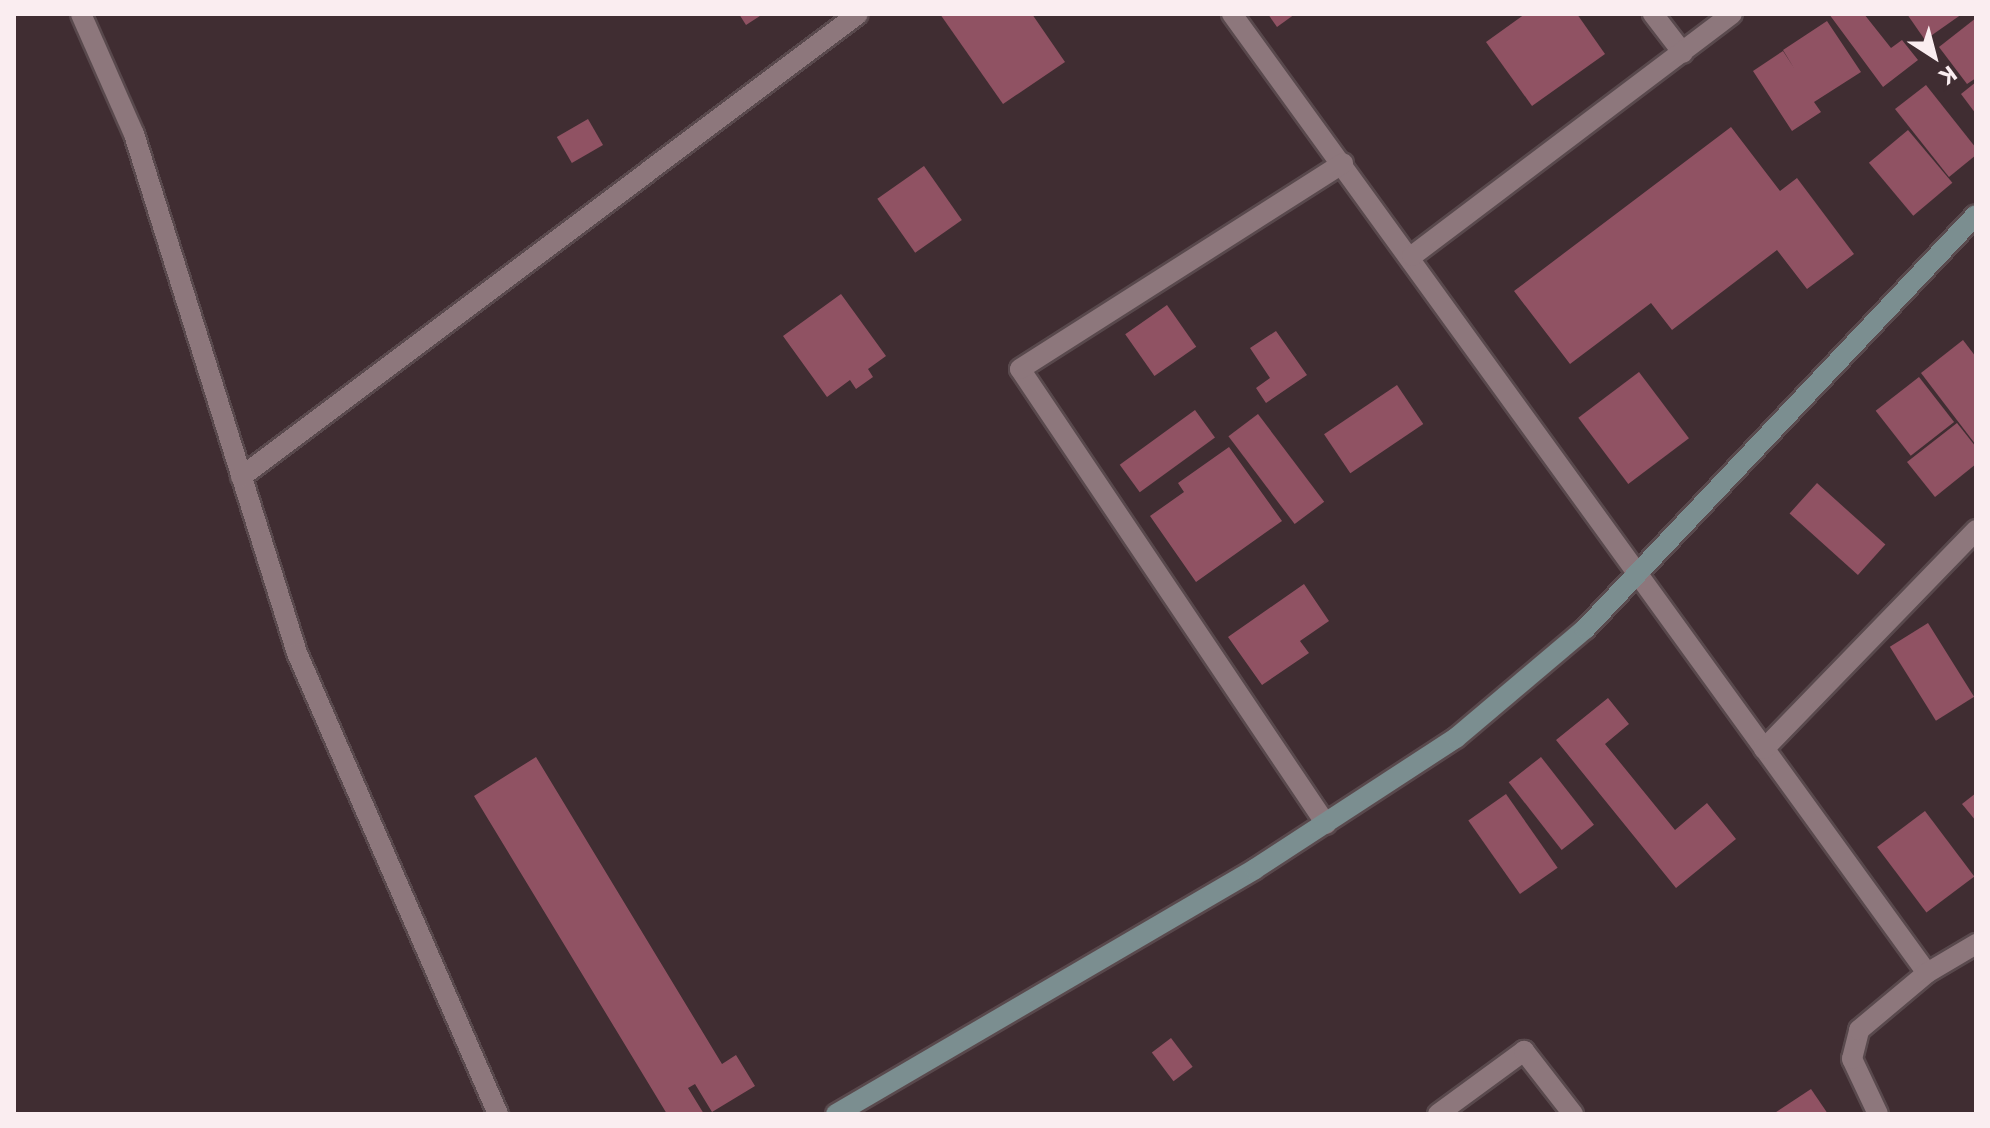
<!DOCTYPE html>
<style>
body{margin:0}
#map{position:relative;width:1990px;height:1128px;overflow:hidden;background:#402d32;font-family:Commissioner,sans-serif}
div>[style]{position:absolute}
.building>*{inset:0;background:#905263;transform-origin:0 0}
.roads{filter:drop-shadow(2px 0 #59494d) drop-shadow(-2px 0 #59494d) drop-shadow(0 2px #59494d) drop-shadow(0 -2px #59494d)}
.minor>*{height:20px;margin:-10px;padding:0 10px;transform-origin:10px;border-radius:10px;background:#8d777c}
.secondary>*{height:20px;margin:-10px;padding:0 10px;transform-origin:10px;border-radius:10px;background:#7b8e90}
span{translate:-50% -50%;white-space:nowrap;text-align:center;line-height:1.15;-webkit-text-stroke:7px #402d32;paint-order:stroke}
.frame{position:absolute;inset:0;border:16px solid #faedf0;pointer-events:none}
.north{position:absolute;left:1894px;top:16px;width:80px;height:80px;-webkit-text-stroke:6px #402d32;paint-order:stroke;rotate:144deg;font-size:22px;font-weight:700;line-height:32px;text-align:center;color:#faedf0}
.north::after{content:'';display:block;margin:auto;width:28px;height:36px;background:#faedf0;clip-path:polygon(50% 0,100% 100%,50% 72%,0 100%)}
</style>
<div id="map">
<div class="building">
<i style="clip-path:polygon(739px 14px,763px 14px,746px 25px)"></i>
<i style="clip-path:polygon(940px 14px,1032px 14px,1065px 62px,1003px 104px)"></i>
<i style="clip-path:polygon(1268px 14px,1295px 14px,1277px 27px)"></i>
<i style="clip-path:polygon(1525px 14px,1577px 14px,1605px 54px,1532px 106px,1486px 42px)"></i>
<i style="clip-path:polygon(1829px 14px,1864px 14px,1891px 48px,1902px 40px,1918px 60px,1883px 87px)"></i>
<i style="clip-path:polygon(1907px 14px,1962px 14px,1925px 40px)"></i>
<i style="clip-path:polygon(1976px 18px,1976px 78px,1967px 84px,1939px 47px)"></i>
<i style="clip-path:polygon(1827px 21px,1861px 72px,1814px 102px,1821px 112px,1792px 131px,1753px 71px,1783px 51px,1794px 68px,1783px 50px)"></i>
<i style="clip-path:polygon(1976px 82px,1976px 114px,1961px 94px)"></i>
<i style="clip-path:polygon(1926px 85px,1976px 148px,1976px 155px,1949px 177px,1895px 109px)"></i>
<i style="left:588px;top:119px;width:30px;height:36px;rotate:60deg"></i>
<i style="clip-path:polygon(1731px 127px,1780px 191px,1797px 178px,1854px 254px,1807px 289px,1777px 250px,1672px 330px,1651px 303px,1570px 364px,1514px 291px)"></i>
<i style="left:1908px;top:130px;width:69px;height:51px;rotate:50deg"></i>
<i style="left:924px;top:166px;width:66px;height:57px;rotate:55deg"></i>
<i style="clip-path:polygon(841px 294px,886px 356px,868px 369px,873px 377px,856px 389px,850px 380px,827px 397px,783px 336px)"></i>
<i style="left:1167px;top:305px;width:51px;height:51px;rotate:55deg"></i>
<i style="clip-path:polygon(1276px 331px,1307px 375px,1266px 403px,1256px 388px,1270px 378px,1250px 348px)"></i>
<i style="clip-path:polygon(1963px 340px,1976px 357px,1976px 445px,1921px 373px)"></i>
<i style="left:1639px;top:372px;width:83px;height:76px;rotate:53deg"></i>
<i style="left:1919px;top:377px;width:57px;height:55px;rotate:52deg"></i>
<i style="left:1397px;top:385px;width:47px;height:88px;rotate:56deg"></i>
<i style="left:1195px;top:410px;width:34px;height:93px;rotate:54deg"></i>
<i style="left:1258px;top:414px;width:110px;height:37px;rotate:53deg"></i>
<i style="clip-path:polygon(1957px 423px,1976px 447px,1976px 464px,1935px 497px,1907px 462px)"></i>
<i style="clip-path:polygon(1229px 447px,1282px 521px,1196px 582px,1150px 516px,1184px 492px,1178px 483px)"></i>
<i style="left:1817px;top:483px;width:92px;height:41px;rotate:42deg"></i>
<i style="clip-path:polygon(1304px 584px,1329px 621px,1300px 641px,1309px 653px,1262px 685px,1228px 637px)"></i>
<i style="left:1928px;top:623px;width:87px;height:45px;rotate:58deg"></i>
<i style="clip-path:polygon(1608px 698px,1629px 724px,1605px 744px,1675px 830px,1707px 803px,1736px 839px,1676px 888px,1556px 740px)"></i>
<i style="clip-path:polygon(536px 757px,722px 1064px,736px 1055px,755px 1086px,712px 1112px,695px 1084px,688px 1088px,704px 1114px,667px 1114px,474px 796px)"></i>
<i style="left:1541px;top:757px;width:86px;height:41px;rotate:52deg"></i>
<i style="clip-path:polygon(1976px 793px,1976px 821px,1962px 804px)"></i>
<i style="left:1506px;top:794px;width:90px;height:46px;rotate:55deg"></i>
<i style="left:1925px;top:811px;width:82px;height:60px;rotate:53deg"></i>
<i style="left:1171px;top:1038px;width:36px;height:24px;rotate:53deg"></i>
<i style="clip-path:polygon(1811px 1089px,1828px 1114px,1773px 1114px)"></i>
</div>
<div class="roads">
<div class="minor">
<i style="left:81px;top:14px;width:131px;rotate:66.2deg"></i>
<i style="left:134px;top:134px;width:544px;rotate:72.56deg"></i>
<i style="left:297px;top:653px;width:503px;rotate:66.44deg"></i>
<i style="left:1232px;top:14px;width:1184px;rotate:54.07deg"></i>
<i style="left:1653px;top:14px;width:49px;rotate:52.4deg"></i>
<i style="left:1412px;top:256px;width:401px;rotate:-37.1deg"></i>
<i style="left:241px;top:477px;width:771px;rotate:-36.88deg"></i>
<i style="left:1764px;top:749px;width:305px;rotate:-45.9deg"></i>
<i style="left:1326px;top:824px;width:548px;rotate:-123.92deg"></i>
<i style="left:1020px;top:369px;width:383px;rotate:-32.5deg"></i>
<i style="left:1438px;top:1114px;width:107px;rotate:-36.2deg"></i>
<i style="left:1524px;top:1051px;width:80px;rotate:52.1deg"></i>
<i style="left:1878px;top:1114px;width:61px;rotate:-115.3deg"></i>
<i style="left:1852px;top:1059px;width:30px;rotate:-76deg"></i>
<i style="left:1859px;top:1030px;width:89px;rotate:-40deg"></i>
<i style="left:1927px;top:973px;width:57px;rotate:-30.6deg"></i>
</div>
<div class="secondary">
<i style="left:836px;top:1114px;width:485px;rotate:-30.3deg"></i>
<i style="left:1255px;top:869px;width:240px;rotate:-33.1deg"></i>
<i style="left:1456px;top:738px;width:169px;rotate:-40.2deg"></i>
<i style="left:1585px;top:629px;width:569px;rotate:-46.64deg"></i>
</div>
</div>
<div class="frame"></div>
<div class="north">K</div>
</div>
